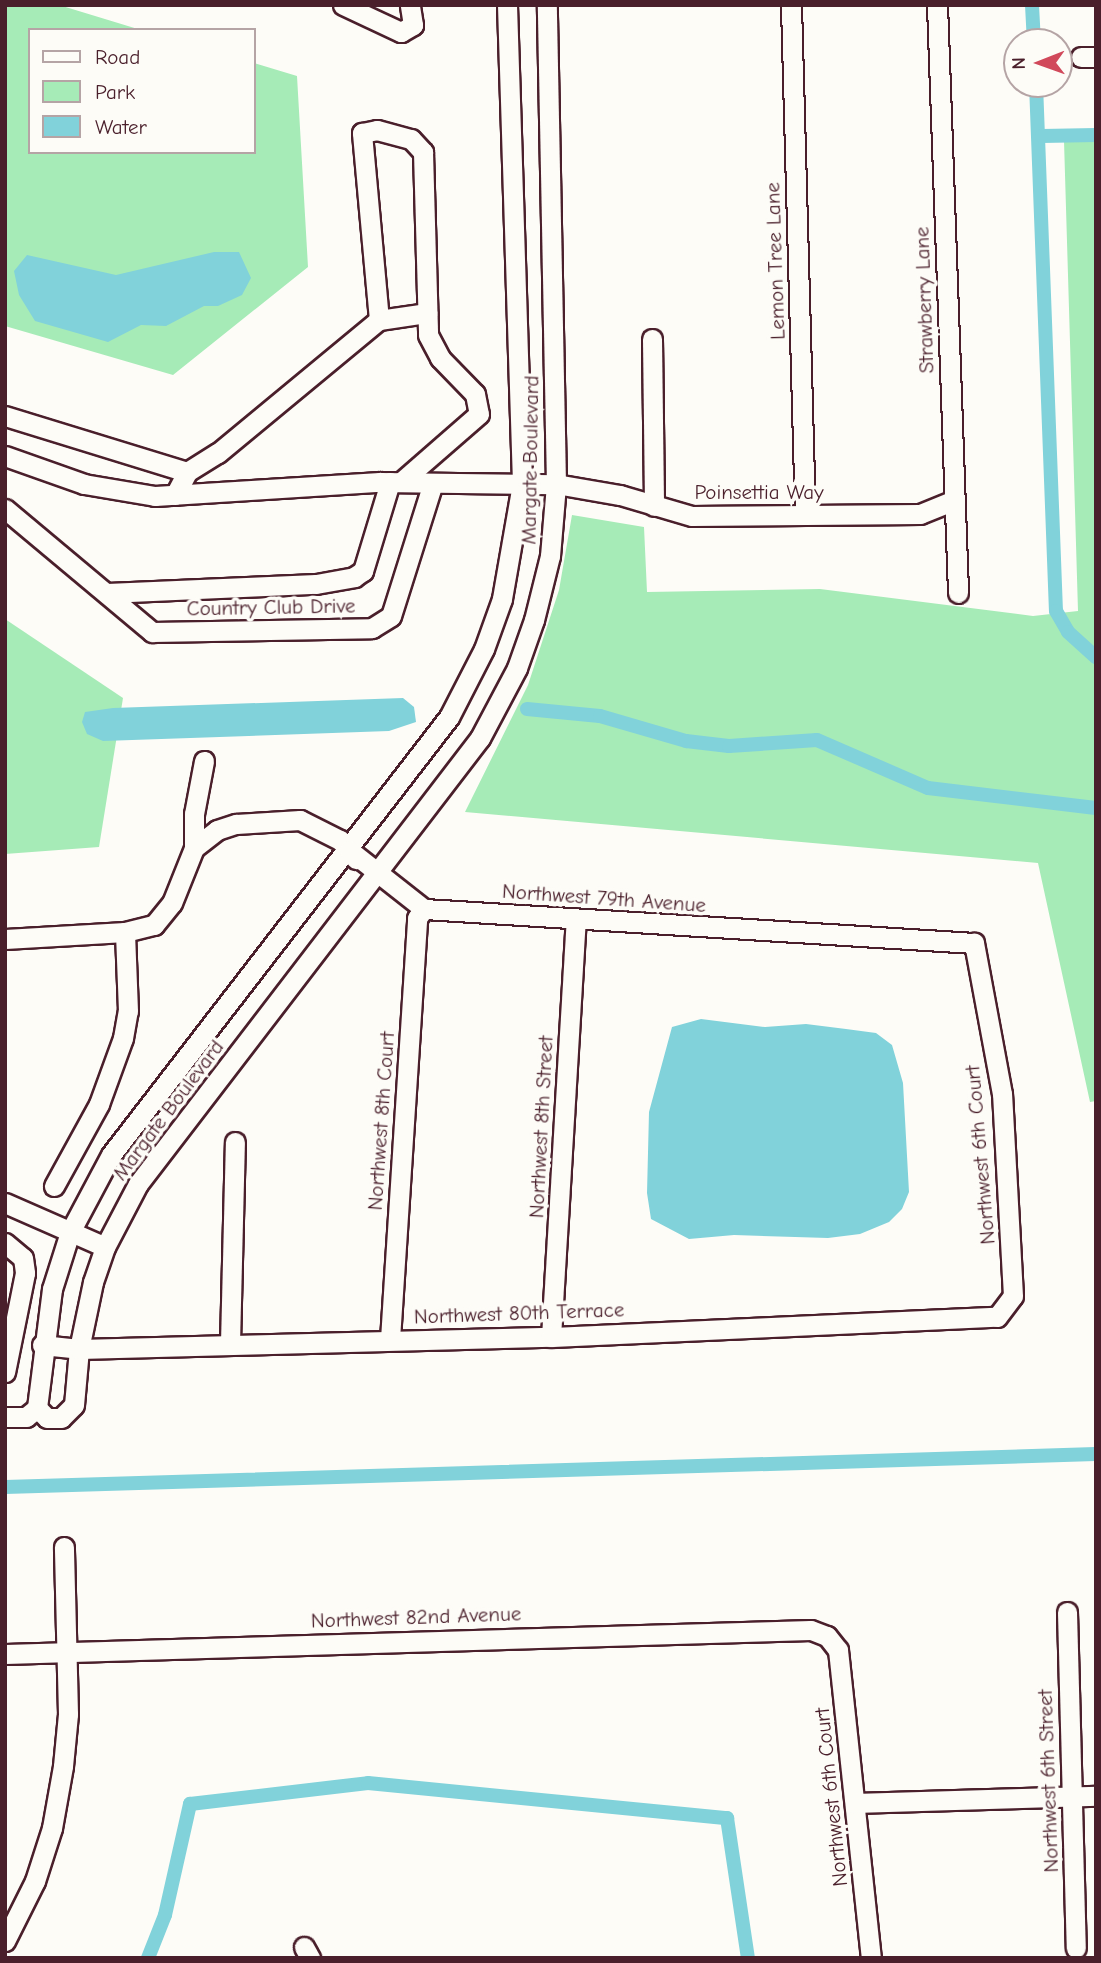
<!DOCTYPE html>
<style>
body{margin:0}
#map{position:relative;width:1101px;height:1963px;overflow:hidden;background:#fdfcf7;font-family:"Comic Neue",sans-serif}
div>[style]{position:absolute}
.green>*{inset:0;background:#a6ebb7}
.water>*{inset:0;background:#81d2da}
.canal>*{height:14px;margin:-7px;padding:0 7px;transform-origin:7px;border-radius:7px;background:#81d2da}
.roads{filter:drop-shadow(2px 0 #4a1f2b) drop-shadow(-2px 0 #4a1f2b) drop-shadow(0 2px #4a1f2b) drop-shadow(0 -2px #4a1f2b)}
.minor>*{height:19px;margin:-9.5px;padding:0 9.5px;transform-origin:9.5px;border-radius:9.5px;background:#fdfcf7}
span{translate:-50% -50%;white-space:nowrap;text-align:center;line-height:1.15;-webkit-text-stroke:7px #fdfcf7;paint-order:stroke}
.street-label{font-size:21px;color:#4a1f2b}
.frame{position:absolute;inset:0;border:7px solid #4a1f2b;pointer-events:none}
.legend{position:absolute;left:28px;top:28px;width:228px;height:126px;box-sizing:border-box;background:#fdfcf7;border:2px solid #b5a4a5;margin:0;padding:9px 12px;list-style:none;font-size:21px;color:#4a1f2b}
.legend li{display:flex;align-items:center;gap:14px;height:35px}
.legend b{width:35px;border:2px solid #b5a4a5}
.north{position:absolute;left:1003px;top:28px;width:70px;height:70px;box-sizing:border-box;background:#fdfcf7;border:2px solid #b5a4a5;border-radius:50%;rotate:269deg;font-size:19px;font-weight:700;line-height:28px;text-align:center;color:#4a1f2b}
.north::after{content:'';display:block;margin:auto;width:24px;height:32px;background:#d1495b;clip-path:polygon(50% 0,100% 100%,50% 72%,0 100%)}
</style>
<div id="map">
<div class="green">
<i style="clip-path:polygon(5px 5px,59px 5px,141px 30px,30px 30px,30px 152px,254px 152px,254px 63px,297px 76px,308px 267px,173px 375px,5px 326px)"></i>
<i style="clip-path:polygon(1064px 141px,1096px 141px,1096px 1101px,1090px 1102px,1038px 863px,465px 812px,528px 685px,559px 590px,572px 515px,644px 527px,647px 592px,820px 589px,1033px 616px,1078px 611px)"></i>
<i style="clip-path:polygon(5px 619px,123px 698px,99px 847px,5px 854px)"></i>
</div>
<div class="water">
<i style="clip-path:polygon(214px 252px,239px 252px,251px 278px,242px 295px,218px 306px,204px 306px,166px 326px,141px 325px,108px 342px,35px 321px,19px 295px,14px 271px,27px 255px,116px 275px)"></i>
<i style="clip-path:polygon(403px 698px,414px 707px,416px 722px,389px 731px,103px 741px,87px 734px,82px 722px,85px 712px,113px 708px)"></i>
<i style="clip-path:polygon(701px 1019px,765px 1027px,806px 1024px,846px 1029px,876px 1033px,892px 1045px,903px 1083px,909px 1192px,902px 1209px,889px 1222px,860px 1234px,828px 1238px,734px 1235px,689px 1239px,651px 1219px,647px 1193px,649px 1112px,672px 1027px)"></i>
</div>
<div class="canal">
<i style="left:1032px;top:5px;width:37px;rotate:87deg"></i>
<i style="left:1036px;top:84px;width:527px;rotate:87.83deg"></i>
<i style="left:1056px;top:611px;width:24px;rotate:60deg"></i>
<i style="left:1068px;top:632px;width:38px;rotate:42deg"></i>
<i style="left:1042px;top:136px;width:54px;rotate:-1.1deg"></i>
<i style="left:527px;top:709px;width:73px;rotate:5.5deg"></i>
<i style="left:600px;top:716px;width:90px;rotate:16.2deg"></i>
<i style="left:686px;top:741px;width:43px;rotate:6.6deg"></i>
<i style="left:729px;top:746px;width:88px;rotate:-3.9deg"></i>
<i style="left:817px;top:740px;width:121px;rotate:23.4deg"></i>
<i style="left:928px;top:788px;width:169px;rotate:6.8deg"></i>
<i style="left:5px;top:1487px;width:1091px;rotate:-1.73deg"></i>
<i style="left:148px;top:1958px;width:46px;rotate:-68.4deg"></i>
<i style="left:165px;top:1915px;width:114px;rotate:-77.3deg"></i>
<i style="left:190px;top:1804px;width:179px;rotate:-6.7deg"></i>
<i style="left:368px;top:1783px;width:361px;rotate:5.6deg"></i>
<i style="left:727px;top:1818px;width:142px;rotate:81.5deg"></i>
</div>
<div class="roads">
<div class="minor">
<i style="left:343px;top:5px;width:64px;rotate:25deg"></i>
<i style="left:401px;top:32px;width:14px;rotate:-30deg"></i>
<i style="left:413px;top:25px;width:20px;rotate:-99deg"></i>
<i style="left:507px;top:5px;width:479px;rotate:88.2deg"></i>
<i style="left:522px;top:484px;width:117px;rotate:99.9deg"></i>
<i style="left:502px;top:599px;width:53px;rotate:109.8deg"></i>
<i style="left:484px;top:649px;width:76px;rotate:117.2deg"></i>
<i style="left:449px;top:717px;width:553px;rotate:127.66deg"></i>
<i style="left:111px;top:1155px;width:87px;rotate:118deg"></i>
<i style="left:70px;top:1232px;width:60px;rotate:107.5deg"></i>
<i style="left:52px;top:1289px;width:120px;rotate:97.2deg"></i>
<i style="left:37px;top:1408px;width:14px;rotate:45deg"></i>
<i style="left:47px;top:1418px;width:14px"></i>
<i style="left:61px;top:1418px;width:18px;rotate:-45deg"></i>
<i style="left:74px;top:1405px;width:56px;rotate:-84.9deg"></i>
<i style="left:79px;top:1349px;width:68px;rotate:-78.2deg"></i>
<i style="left:93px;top:1282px;width:37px;rotate:-71deg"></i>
<i style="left:105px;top:1247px;width:71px;rotate:-62.4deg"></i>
<i style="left:138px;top:1184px;width:562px;rotate:-52.52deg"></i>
<i style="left:480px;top:738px;width:79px;rotate:-62.1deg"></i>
<i style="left:517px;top:668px;width:51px;rotate:-70.5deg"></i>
<i style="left:534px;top:620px;width:66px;rotate:-76deg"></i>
<i style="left:550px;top:556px;width:72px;rotate:-85.2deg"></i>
<i style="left:556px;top:484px;width:479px;rotate:-91.1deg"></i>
<i style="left:791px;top:5px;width:510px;rotate:88.43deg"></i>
<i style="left:937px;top:5px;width:588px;rotate:87.95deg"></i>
<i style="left:1081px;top:57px;width:15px"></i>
<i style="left:379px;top:320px;width:188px;rotate:-95.2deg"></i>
<i style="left:362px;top:133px;width:15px;rotate:-11deg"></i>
<i style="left:377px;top:130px;width:35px;rotate:15deg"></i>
<i style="left:411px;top:139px;width:18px;rotate:47deg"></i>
<i style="left:423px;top:152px;width:183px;rotate:88.4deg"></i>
<i style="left:428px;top:335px;width:26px;rotate:62deg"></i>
<i style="left:440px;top:358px;width:50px;rotate:45.8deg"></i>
<i style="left:475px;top:394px;width:20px;rotate:79deg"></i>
<i style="left:479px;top:414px;width:103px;rotate:138.9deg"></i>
<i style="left:652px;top:339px;width:167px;rotate:89.3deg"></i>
<i style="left:5px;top:416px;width:190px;rotate:17.1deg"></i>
<i style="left:5px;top:456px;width:84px;rotate:19.5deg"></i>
<i style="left:84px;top:484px;width:72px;rotate:9.6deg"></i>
<i style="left:155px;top:496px;width:225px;rotate:-3.6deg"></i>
<i style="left:380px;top:482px;width:176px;rotate:0.7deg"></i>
<i style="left:556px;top:484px;width:65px;rotate:9.8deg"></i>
<i style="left:620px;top:495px;width:75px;rotate:16.3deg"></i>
<i style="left:692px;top:516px;width:228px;rotate:-0.5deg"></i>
<i style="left:920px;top:514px;width:37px;rotate:-22deg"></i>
<i style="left:175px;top:495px;width:26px;rotate:-62deg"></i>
<i style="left:187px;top:472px;width:36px;rotate:-32deg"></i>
<i style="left:218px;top:453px;width:209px;rotate:-39.6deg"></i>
<i style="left:379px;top:320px;width:49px;rotate:-8.3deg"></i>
<i style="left:5px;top:509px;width:192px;rotate:39.9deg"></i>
<i style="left:152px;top:632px;width:220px;rotate:-1deg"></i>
<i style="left:372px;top:628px;width:22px;rotate:-32deg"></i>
<i style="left:391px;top:616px;width:139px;rotate:-72.5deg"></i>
<i style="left:107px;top:593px;width:209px;rotate:-2.5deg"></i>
<i style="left:316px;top:584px;width:39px;rotate:-10deg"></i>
<i style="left:354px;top:577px;width:11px;rotate:-34deg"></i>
<i style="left:363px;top:571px;width:93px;rotate:-73.1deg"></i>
<i style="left:194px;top:848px;width:34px;rotate:-90deg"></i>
<i style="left:194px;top:814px;width:54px;rotate:-79.3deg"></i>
<i style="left:5px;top:939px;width:120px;rotate:-3.3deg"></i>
<i style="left:125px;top:932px;width:30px;rotate:-14deg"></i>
<i style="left:154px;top:925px;width:28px;rotate:-51deg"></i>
<i style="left:172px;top:903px;width:59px;rotate:-68.2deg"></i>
<i style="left:194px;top:848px;width:29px;rotate:-38deg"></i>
<i style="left:217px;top:830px;width:20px;rotate:-18deg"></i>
<i style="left:236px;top:824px;width:64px;rotate:-3.6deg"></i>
<i style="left:300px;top:820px;width:45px;rotate:26.6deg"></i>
<i style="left:340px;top:840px;width:25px;rotate:50deg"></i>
<i style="left:54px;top:1186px;width:94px;rotate:-61.2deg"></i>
<i style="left:99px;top:1104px;width:70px;rotate:-70deg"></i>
<i style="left:123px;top:1038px;width:27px;rotate:-80deg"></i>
<i style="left:128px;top:1011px;width:79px;rotate:-92.2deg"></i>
<i style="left:5px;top:1203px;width:109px;rotate:23.7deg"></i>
<i style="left:5px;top:1243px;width:23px;rotate:40deg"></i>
<i style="left:23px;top:1258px;width:15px;rotate:82deg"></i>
<i style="left:25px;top:1273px;width:101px;rotate:101.4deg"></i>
<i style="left:551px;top:1337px;width:418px;rotate:-86.6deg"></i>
<i style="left:390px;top:1339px;width:422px;rotate:-86.3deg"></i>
<i style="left:417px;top:918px;width:11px;rotate:-52deg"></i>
<i style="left:230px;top:1343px;width:201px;rotate:-88.6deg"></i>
<i style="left:42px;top:1345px;width:37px;rotate:6deg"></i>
<i style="left:79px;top:1349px;width:472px;rotate:-1.5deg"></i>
<i style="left:551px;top:1337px;width:446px;rotate:-2.6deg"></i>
<i style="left:997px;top:1317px;width:26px;rotate:-53deg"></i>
<i style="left:1013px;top:1296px;width:202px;rotate:-93.1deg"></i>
<i style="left:1002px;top:1094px;width:154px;rotate:-100.5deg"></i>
<i style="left:974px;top:943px;width:551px;rotate:-176.46deg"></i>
<i style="left:424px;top:909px;width:95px;rotate:-141.8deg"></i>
<i style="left:5px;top:1417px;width:21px"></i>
<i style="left:26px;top:1417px;width:14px;rotate:-39deg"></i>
<i style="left:1067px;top:1612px;width:336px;rotate:88.5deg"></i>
<i style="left:5px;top:1654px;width:806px;rotate:-1.71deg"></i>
<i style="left:811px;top:1630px;width:17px;rotate:21deg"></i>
<i style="left:827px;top:1636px;width:18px;rotate:52deg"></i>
<i style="left:838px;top:1650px;width:310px;rotate:83.9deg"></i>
<i style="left:855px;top:1803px;width:241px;rotate:-1.7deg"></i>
<i style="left:5px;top:1941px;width:67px;rotate:-63.4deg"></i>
<i style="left:35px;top:1881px;width:56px;rotate:-72.2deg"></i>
<i style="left:52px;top:1828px;width:63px;rotate:-79.9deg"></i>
<i style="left:63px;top:1766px;width:52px;rotate:-84.5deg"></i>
<i style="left:68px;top:1714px;width:167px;rotate:-91.4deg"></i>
<i style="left:304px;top:1947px;width:13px;rotate:61deg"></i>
</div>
</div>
<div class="street-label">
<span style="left:775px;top:261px;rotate:-92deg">Lemon Tree Lane</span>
<span style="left:924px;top:300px;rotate:-92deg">Strawberry Lane</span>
<span style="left:530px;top:460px;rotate:-89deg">Margate Boulevard</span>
<span style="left:759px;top:492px">Poinsettia Way</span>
<span style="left:271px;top:607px;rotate:-1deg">Country Club Drive</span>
<span style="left:604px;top:898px;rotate:4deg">Northwest 79th Avenue</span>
<span style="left:168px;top:1110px;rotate:-53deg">Margate Boulevard</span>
<span style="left:381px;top:1121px;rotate:-86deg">Northwest 8th Court</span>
<span style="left:541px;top:1127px;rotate:-87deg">Northwest 8th Street</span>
<span style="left:980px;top:1155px;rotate:-95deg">Northwest 6th Court</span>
<span style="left:519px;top:1313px;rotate:-2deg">Northwest 80th Terrace</span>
<span style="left:416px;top:1617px;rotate:-2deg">Northwest 82nd Avenue</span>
<span style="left:1048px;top:1781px;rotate:-92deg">Northwest 6th Street</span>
<span style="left:831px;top:1797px;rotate:-96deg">Northwest 6th Court</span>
</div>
<div class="frame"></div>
<ul class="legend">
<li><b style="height:9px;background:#fdfcf7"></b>Road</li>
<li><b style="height:19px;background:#a6ebb7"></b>Park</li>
<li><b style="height:19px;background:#81d2da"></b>Water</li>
</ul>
<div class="north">N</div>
</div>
